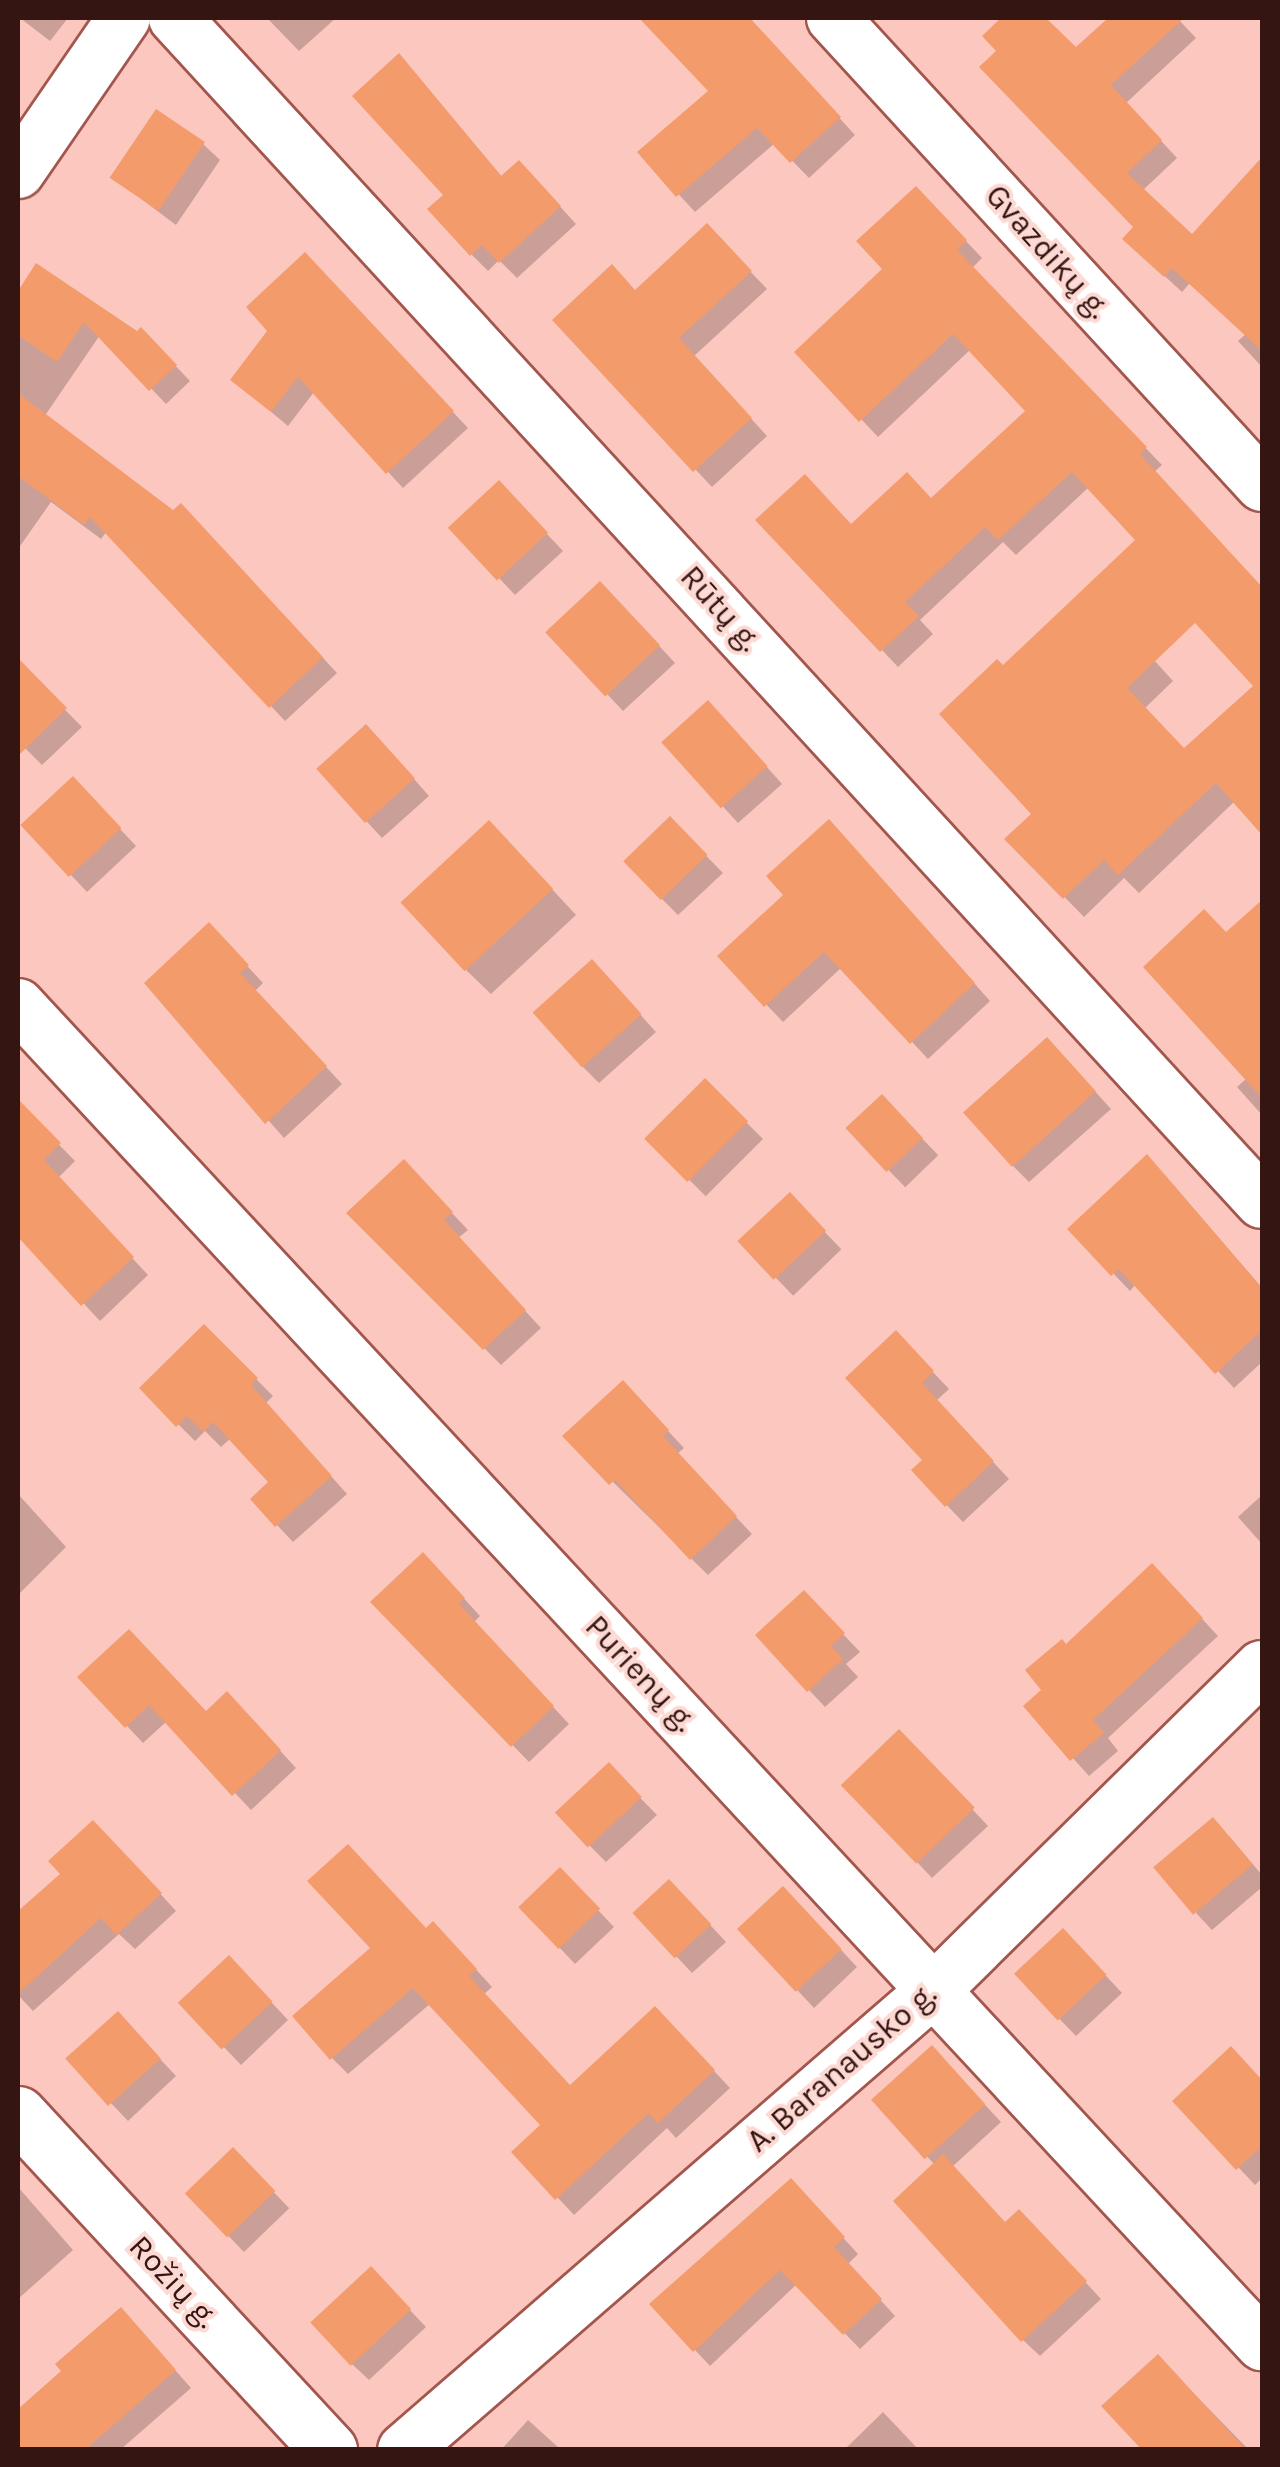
<!DOCTYPE html>
<meta charset="utf-8">
<style>
body{margin:0}
#map{position:relative;width:1280px;height:2467px;overflow:hidden;background:#fcc7bf;font-family:Karla,sans-serif}
div>[style]{position:absolute}
.shadow>*{inset:0;background:#0003;transform-origin:0 0}
.building>*{inset:0;background:#f49b6c;transform-origin:0 0}
.roads{filter:drop-shadow(2px 0 #a3564d) drop-shadow(-2px 0 #a3564d) drop-shadow(0 2px #a3564d) drop-shadow(0 -2px #a3564d)}
.street>*{height:52px;margin:-26px;padding:0 26px;transform-origin:26px;border-radius:26px;background:#fff}
.secondary>*{height:55px;margin:-27.5px;padding:0 27.5px;transform-origin:27.5px;border-radius:27.5px;background:#fff}
span{translate:-50% -50%;white-space:nowrap;text-align:center;line-height:1.15;-webkit-text-stroke:8px #fdd9d3;paint-order:stroke}
.street-label{font-size:32px;color:#351512}
.frame{position:absolute;inset:0;border:20px solid #351512;pointer-events:none}
</style>
<div id="map">
<div class="shadow">
<i style="clip-path:polygon(20px 18px,68px 18px,50px 41px)"></i>
<i style="clip-path:polygon(267px 18px,336px 18px,299px 51px)"></i>
<i style="clip-path:polygon(664px 18px,748px 18px,855px 135px,809px 178px,775px 143px,695px 212px,640px 152px,712px 91px,652px 29px)"></i>
<i style="clip-path:polygon(1041px 18px,1076px 51px,1112px 18px,1177px 18px,1196px 38px,1126px 103px,1177px 158px,1142px 191px,1192px 237px,1245px 180px,1262px 197px,1262px 367px,1238px 341px,1246px 334px,1190px 283px,1182px 292px,1142px 255px,1136px 227px,983px 67px)"></i>
<i style="clip-path:polygon(415px 73px,503px 178px,536px 180px,576px 224px,517px 278px,499px 260px,488px 271px,471px 254px,447px 195px)"></i>
<i style="clip-path:polygon(203px 144px,220px 160px,176px 225px,112px 177px)"></i>
<i style="clip-path:polygon(933px 206px,982px 258px,972px 268px,1162px 465px,1154px 472px,1262px 587px,1262px 671px,1089px 487px,1016px 555px,1003px 542px,920px 620px,933px 634px,898px 667px,882px 650px,852px 527px,932px 501px,1029px 411px,971px 349px,878px 437px,798px 352px,886px 270px)"></i>
<i style="clip-path:polygon(723px 243px,767px 289px,694px 356px,767px 436px,712px 487px,555px 320px,636px 293px)"></i>
<i style="clip-path:polygon(37px 266px,137px 334px,141px 330px,190px 381px,166px 404px,100px 335px,44px 417px,174px 513px,196px 521px,337px 673px,285px 721px,107px 531px,101px 539px,51px 502px,18px 549px,18px 295px)"></i>
<i style="clip-path:polygon(320px 271px,468px 428px,403px 488px,314px 392px,288px 426px,233px 380px)"></i>
<i style="clip-path:polygon(515px 500px,563px 551px,515px 595px,499px 578px)"></i>
<i style="clip-path:polygon(617px 600px,675px 663px,623px 711px,549px 632px)"></i>
<i style="clip-path:polygon(1106px 607px,1173px 681px,1144px 709px,1185px 751px,1232px 745px,1262px 779px,1262px 831px,1235px 801px,1139px 893px,1124px 878px,1084px 917px,1008px 839px,1035px 814px,1003px 668px)"></i>
<i style="clip-path:polygon(18px 662px,82px 727px,42px 765px,25px 748px,18px 755px)"></i>
<i style="clip-path:polygon(725px 720px,782px 784px,738px 823px,664px 742px)"></i>
<i style="clip-path:polygon(383px 744px,429px 796px,382px 838px,319px 770px)"></i>
<i style="clip-path:polygon(89px 796px,136px 846px,87px 892px,24px 825px)"></i>
<i style="clip-path:polygon(670px 819px,723px 873px,678px 915px,661px 898px)"></i>
<i style="clip-path:polygon(846px 839px,990px 1001px,928px 1059px,842px 967px,783px 1022px,720px 956px)"></i>
<i style="clip-path:polygon(514px 848px,576px 915px,491px 994px,466px 970px)"></i>
<i style="clip-path:polygon(1194px 922px,1262px 992px,1262px 1115px,1237px 1087px,1247px 1078px)"></i>
<i style="clip-path:polygon(225px 942px,263px 983px,255px 991px,342px 1084px,284px 1138px,147px 983px)"></i>
<i style="clip-path:polygon(608px 979px,656px 1032px,599px 1083px,583px 1067px)"></i>
<i style="clip-path:polygon(1064px 1057px,1111px 1109px,1029px 1182px,1013px 1166px)"></i>
<i style="left:705px;top:1081px;width:82px;height:81px;rotate:45deg"></i>
<i style="left:882px;top:1097px;width:81px;height:46px;rotate:46deg"></i>
<i style="clip-path:polygon(18px 1103px,75px 1161px,58px 1178px,148px 1275px,100px 1321px,18px 1233px)"></i>
<i style="clip-path:polygon(1164px 1174px,1262px 1288px,1262px 1362px,1234px 1388px,1136px 1284px,1130px 1291px,1071px 1229px)"></i>
<i style="clip-path:polygon(420px 1179px,468px 1230px,458px 1238px,541px 1328px,501px 1365px,350px 1213px)"></i>
<i style="left:790px;top:1196px;width:74px;height:67px;rotate:46deg"></i>
<i style="clip-path:polygon(204px 1327px,273px 1396px,266px 1403px,347px 1494px,293px 1542px,277px 1525px,272px 1483px,231px 1438px,221px 1447px,205px 1431px,195px 1441px,142px 1388px)"></i>
<i style="clip-path:polygon(912px 1350px,949px 1389px,936px 1401px,1009px 1479px,963px 1522px,914px 1471px,925px 1461px)"></i>
<i style="clip-path:polygon(639px 1400px,684px 1448px,677px 1454px,752px 1534px,708px 1575px,566px 1436px)"></i>
<i style="clip-path:polygon(18px 1494px,66px 1547px,18px 1595px)"></i>
<i style="clip-path:polygon(1262px 1495px,1262px 1544px,1238px 1517px)"></i>
<i style="clip-path:polygon(440px 1572px,480px 1616px,474px 1622px,569px 1724px,529px 1762px,374px 1602px)"></i>
<i style="clip-path:polygon(1169px 1583px,1218px 1636px,1108px 1738px,1118px 1751px,1089px 1776px,1026px 1706px,1045px 1690px,1066px 1647px)"></i>
<i style="clip-path:polygon(804px 1593px,860px 1652px,846px 1664px,858px 1677px,825px 1707px,809px 1690px)"></i>
<i style="clip-path:polygon(81px 1677px,207px 1714px,244px 1711px,296px 1768px,251px 1810px,167px 1721px,143px 1743px)"></i>
<i style="clip-path:polygon(916px 1749px,988px 1826px,932px 1878px,844px 1784px)"></i>
<i style="clip-path:polygon(609px 1766px,657px 1815px,606px 1862px,590px 1846px)"></i>
<i style="clip-path:polygon(1229px 1836px,1262px 1875px,1262px 1887px,1212px 1930px,1196px 1913px)"></i>
<i style="clip-path:polygon(110px 1839px,176px 1911px,135px 1949px,119px 1934px,33px 2011px,18px 1995px,18px 1915px)"></i>
<i style="clip-path:polygon(576px 1887px,614px 1927px,575px 1964px,559px 1947px)"></i>
<i style="clip-path:polygon(686px 1899px,726px 1942px,692px 1973px,636px 1913px)"></i>
<i style="clip-path:polygon(800px 1906px,857px 1967px,814px 2008px,740px 1929px)"></i>
<i style="clip-path:polygon(427px 1931px,450px 1941px,492px 1987px,484px 1994px,571px 2088px,672px 2026px,730px 2088px,676px 2138px,667px 2128px,574px 2215px,515px 2152px,544px 2125px,431px 2003px,348px 2074px,332px 2058px)"></i>
<i style="clip-path:polygon(1080px 1948px,1122px 1993px,1076px 2036px,1017px 1975px)"></i>
<i style="clip-path:polygon(245px 1974px,288px 2020px,241px 2065px,181px 2002px)"></i>
<i style="clip-path:polygon(134px 2031px,176px 2076px,128px 2121px,69px 2059px)"></i>
<i style="clip-path:polygon(1231px 2049px,1262px 2082px,1262px 2178px,1255px 2185px,1176px 2101px)"></i>
<i style="clip-path:polygon(948px 2065px,1001px 2122px,952px 2167px,1006px 2225px,1036px 2229px,1101px 2299px,1040px 2356px,1023px 2340px,935px 2165px,875px 2101px)"></i>
<i style="left:233px;top:2150px;width:81px;height:63px;rotate:46deg"></i>
<i style="clip-path:polygon(18px 2187px,73px 2250px,18px 2299px)"></i>
<i style="clip-path:polygon(806px 2197px,858px 2254px,848px 2264px,895px 2316px,860px 2349px,797px 2284px,710px 2366px,652px 2304px)"></i>
<i style="clip-path:polygon(387px 2286px,426px 2327px,369px 2380px,352px 2364px)"></i>
<i style="clip-path:polygon(137px 2327px,191px 2388px,120px 2450px,18px 2450px,18px 2412px,65px 2371px)"></i>
<i style="clip-path:polygon(1158px 2357px,1249px 2450px,1145px 2450px)"></i>
<i style="clip-path:polygon(883px 2412px,919px 2450px,844px 2450px)"></i>
<i style="clip-path:polygon(528px 2420px,559px 2448px,561px 2450px,501px 2450px)"></i>
</div>
<div class="building">
<i style="clip-path:polygon(639px 18px,750px 18px,841px 117px,790px 163px,757px 128px,676px 197px,637px 152px,708px 91px)"></i>
<i style="clip-path:polygon(1001px 18px,1046px 18px,1076px 47px,1108px 18px,1184px 18px,1111px 85px,1162px 140px,1127px 173px,1192px 234px,1262px 157px,1262px 351px,1172px 268px,1164px 277px,1122px 239px,1133px 227px,979px 67px,996px 51px,982px 36px)"></i>
<i style="clip-path:polygon(399px 53px,501px 176px,519px 160px,561px 206px,499px 263px,482px 245px,470px 256px,427px 209px,443px 195px,352px 96px)"></i>
<i style="left:156px;top:109px;width:59px;height:83px;rotate:34deg"></i>
<i style="clip-path:polygon(evenodd,916px 186px,967px 240px,957px 250px,1147px 447px,1140px 454px,1262px 587px,1262px 835px,1216px 783px,1118px 875px,1104px 860px,1063px 899px,1004px 839px,1031px 814px,939px 714px,997px 659px,1003px 665px,1135px 540px,1072px 472px,998px 540px,985px 527px,905px 602px,919px 616px,880px 652px,755px 520px,805px 474px,851px 524px,907px 472px,931px 498px,1025px 411px,953px 334px,859px 422px,794px 352px,882px 269px,856px 241px,916px 186px,1195px 623px,1253px 686px,1184px 748px,1127px 688px,1195px 623px)"></i>
<i style="clip-path:polygon(707px 223px,752px 271px,679px 338px,752px 418px,693px 472px,552px 320px,612px 264px,635px 290px)"></i>
<i style="clip-path:polygon(305px 252px,454px 411px,386px 474px,298px 377px,271px 412px,230px 380px,267px 331px,246px 307px)"></i>
<i style="clip-path:polygon(36px 263px,137px 331px,141px 327px,177px 365px,149px 391px,84px 322px,57px 362px,18px 335px,18px 291px)"></i>
<i style="clip-path:polygon(18px 393px,173px 510px,181px 503px,323px 657px,269px 708px,90px 517px,84px 525px,18px 476px)"></i>
<i style="left:499px;top:480px;width:72px;height:70px;rotate:47deg"></i>
<i style="left:600px;top:581px;width:88px;height:75px;rotate:47deg"></i>
<i style="clip-path:polygon(18px 658px,67px 708px,18px 756px)"></i>
<i style="left:708px;top:700px;width:89px;height:63px;rotate:48deg"></i>
<i style="left:366px;top:724px;width:73px;height:67px;rotate:48deg"></i>
<i style="left:73px;top:776px;width:71px;height:72px;rotate:47deg"></i>
<i style="left:670px;top:816px;width:54px;height:65px;rotate:46deg"></i>
<i style="clip-path:polygon(829px 819px,975px 983px,910px 1044px,824px 952px,764px 1007px,717px 956px,783px 895px,766px 876px)"></i>
<i style="left:489px;top:820px;width:94px;height:121px;rotate:47deg"></i>
<i style="clip-path:polygon(1262px 900px,1262px 1098px,1143px 967px,1204px 909px,1226px 932px)"></i>
<i style="clip-path:polygon(209px 922px,249px 965px,240px 973px,327px 1066px,265px 1124px,144px 983px)"></i>
<i style="left:592px;top:959px;width:74px;height:80px;rotate:48deg"></i>
<i style="left:1047px;top:1037px;width:73px;height:113px;rotate:48deg"></i>
<i style="left:705px;top:1078px;width:61px;height:86px;rotate:45deg"></i>
<i style="left:882px;top:1094px;width:60px;height:50px;rotate:47deg"></i>
<i style="clip-path:polygon(18px 1099px,61px 1143px,44px 1160px,134px 1257px,81px 1306px,18px 1237px)"></i>
<i style="clip-path:polygon(1147px 1154px,1262px 1288px,1262px 1330px,1215px 1374px,1119px 1269px,1111px 1276px,1067px 1229px)"></i>
<i style="clip-path:polygon(404px 1159px,453px 1212px,444px 1220px,526px 1310px,483px 1350px,346px 1213px)"></i>
<i style="left:790px;top:1192px;width:53px;height:72px;rotate:47deg"></i>
<i style="clip-path:polygon(204px 1324px,258px 1378px,251px 1385px,332px 1476px,275px 1527px,250px 1499px,268px 1482px,213px 1422px,203px 1432px,187px 1416px,176px 1427px,139px 1388px)"></i>
<i style="clip-path:polygon(896px 1330px,934px 1371px,922px 1383px,994px 1461px,945px 1507px,911px 1470px,922px 1460px,845px 1378px)"></i>
<i style="clip-path:polygon(623px 1380px,669px 1430px,663px 1436px,737px 1516px,690px 1560px,615px 1480px,609px 1485px,562px 1436px)"></i>
<i style="clip-path:polygon(423px 1552px,465px 1598px,459px 1604px,554px 1706px,511px 1747px,370px 1602px)"></i>
<i style="clip-path:polygon(1152px 1563px,1203px 1618px,1093px 1720px,1104px 1733px,1070px 1761px,1023px 1706px,1041px 1690px,1025px 1670px,1062px 1639px,1066px 1644px)"></i>
<i style="clip-path:polygon(804px 1590px,845px 1633px,831px 1646px,843px 1659px,807px 1692px,755px 1635px)"></i>
<i style="clip-path:polygon(129px 1629px,206px 1711px,227px 1691px,281px 1750px,232px 1796px,149px 1705px,125px 1728px,77px 1677px)"></i>
<i style="left:899px;top:1729px;width:109px;height:81px;rotate:46deg"></i>
<i style="left:609px;top:1762px;width:48px;height:74px;rotate:47deg"></i>
<i style="left:1213px;top:1817px;width:62px;height:78px;rotate:50deg"></i>
<i style="clip-path:polygon(93px 1820px,162px 1893px,116px 1935px,101px 1918px,18px 1994px,18px 1911px,60px 1874px,48px 1861px)"></i>
<i style="clip-path:polygon(348px 1844px,426px 1928px,433px 1921px,477px 1969px,469px 1976px,570px 2085px,655px 2006px,715px 2070px,658px 2123px,649px 2113px,555px 2200px,511px 2152px,540px 2125px,413px 1988px,330px 2060px,292px 2016px,370px 1948px,307px 1881px)"></i>
<i style="left:560px;top:1867px;width:58px;height:58px;rotate:46deg"></i>
<i style="left:669px;top:1879px;width:62px;height:50px;rotate:47deg"></i>
<i style="left:783px;top:1886px;width:86px;height:63px;rotate:47deg"></i>
<i style="left:1063px;top:1928px;width:64px;height:67px;rotate:47deg"></i>
<i style="left:229px;top:1955px;width:64px;height:70px;rotate:47deg"></i>
<i style="left:118px;top:2011px;width:64px;height:71px;rotate:48deg"></i>
<i style="left:932px;top:2045px;width:80px;height:82px;rotate:48deg"></i>
<i style="clip-path:polygon(1231px 2046px,1262px 2080px,1262px 2146px,1236px 2170px,1172px 2101px)"></i>
<i style="left:233px;top:2147px;width:61px;height:67px;rotate:46deg"></i>
<i style="clip-path:polygon(943px 2154px,1005px 2222px,1019px 2209px,1087px 2281px,1021px 2342px,893px 2201px)"></i>
<i style="clip-path:polygon(791px 2178px,845px 2237px,834px 2247px,882px 2299px,843px 2335px,780px 2270px,693px 2352px,649px 2304px)"></i>
<i style="left:371px;top:2266px;width:59px;height:83px;rotate:47deg"></i>
<i style="clip-path:polygon(121px 2307px,176px 2370px,85px 2450px,18px 2450px,18px 2409px,61px 2371px,55px 2364px)"></i>
<i style="clip-path:polygon(1158px 2354px,1246px 2450px,1142px 2450px,1101px 2406px)"></i>
</div>
<div class="roads">
<div class="street">
<i style="left:175px;top:18px;width:1607px;rotate:47.45deg"></i>
<i style="left:833px;top:18px;width:634px;rotate:47.43deg"></i>
<i style="left:18px;top:172px;width:187px;rotate:-55.5deg"></i>
<i style="left:18px;top:1005px;width:1828px;rotate:47.11deg"></i>
<i style="left:404px;top:2450px;width:702px;rotate:-40.96deg"></i>
<i style="left:934px;top:1990px;width:460px;rotate:-44.6deg"></i>
</div>
<div class="secondary">
<i style="left:18px;top:2114px;width:458px;rotate:47.2deg"></i>
</div>
</div>
<div class="street-label">
<span style="left:1047px;top:252px;rotate:48deg">Gvazdikų g.</span>
<span style="left:720px;top:609px;rotate:48deg">Rūtų g.</span>
<span style="left:640px;top:1674px;rotate:47deg">Purienų g.</span>
<span style="left:842px;top:2068px;rotate:-41deg">A. Baranausko g.</span>
<span style="left:173px;top:2282px;rotate:47deg">Rožių g.</span>
</div>
<div class="frame"></div>
</div>
